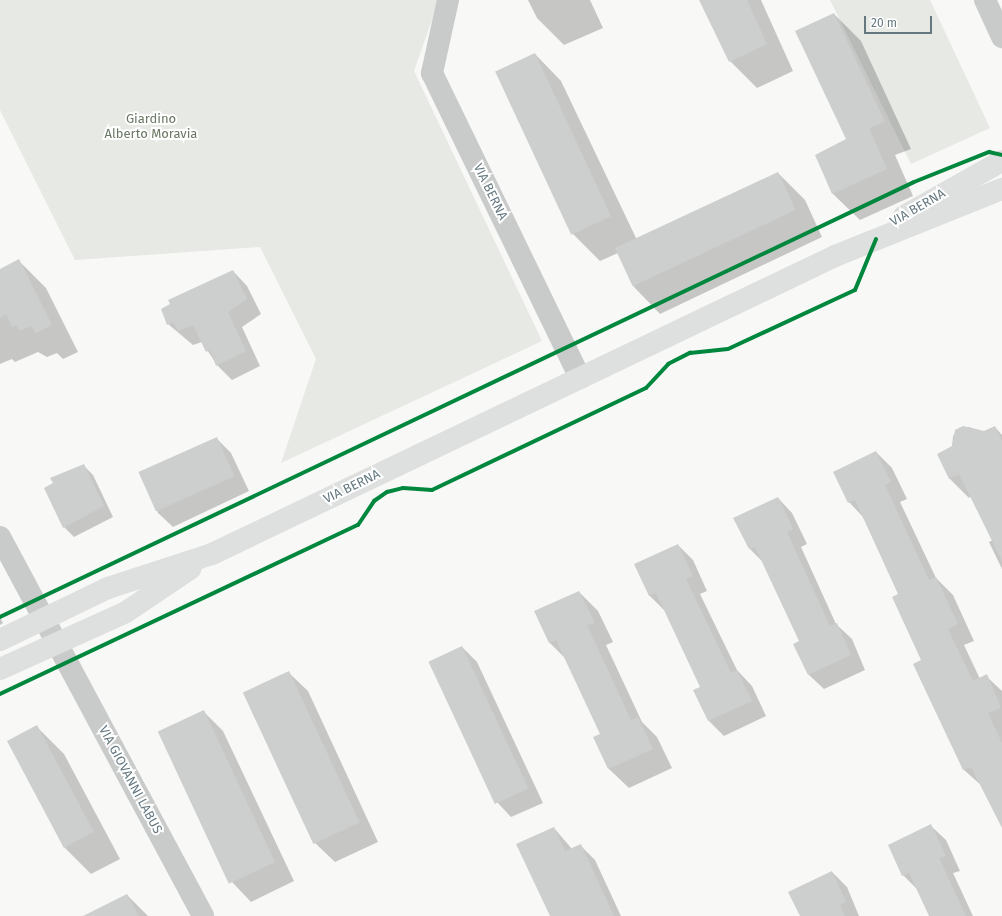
<!DOCTYPE html>
<style>
body{margin:0}
#map{position:relative;width:1002px;height:916px;overflow:hidden;background:#f8f8f7;font-family:"Fira Sans",sans-serif}
div>[style]{position:absolute}
.green>*{inset:0;background:#e7e9e5}
.shadow>*{inset:0;background:#0003}
.building>*{inset:0;background:#cdcfcf;transform-origin:0 0}
.minor>*{height:22px;margin:-11px;padding:0 11px;transform-origin:11px;border-radius:11px;background:#c9cbcb}
.major>*{height:22px;margin:-11px;padding:0 11px;transform-origin:11px;border-radius:11px;background:#dedfdf}
.cycleway>*{height:4px;margin:-2px;padding:0 2px;transform-origin:2px;border-radius:2px;background:#00873e}
span{translate:-50% -50%;white-space:nowrap;text-align:center;line-height:1.15;-webkit-text-stroke:4px #fff;paint-order:stroke}
.park-label{font-size:13px;color:#6a7864}
.street-label{font-size:13px;color:#657880}
.scale{position:absolute;left:864px;top:16px;width:68px;height:18px;box-sizing:border-box;border:2px solid #657880;border-top:0;padding-left:5px;font-size:12px;line-height:14px;white-space:nowrap;color:#657880;-webkit-text-stroke:3px #fff;paint-order:stroke}
</style>
<div id="map">
<div class="green">
<i style="clip-path:polygon(0 0,439px 0,414px 71px,542px 341px,281px 463px,316px 359px,260px 247px,75px 260px,0 110px)"></i>
<i style="clip-path:polygon(830px 0,930px 0,990px 128px,911px 164px)"></i>
</div>
<div class="shadow">
<i style="clip-path:polygon(528px 0,590px 0,603px 28px,564px 45px,537px 18px)"></i>
<i style="clip-path:polygon(700px 0,761px 0,793px 71px,757px 88px,730px 61px)"></i>
<i style="clip-path:polygon(834px 14px,861px 41px,911px 149px,895px 155px,913px 196px,860px 220px,833px 194px,847px 140px)"></i>
<i style="clip-path:polygon(535px 54px,561px 81px,637px 240px,778px 173px,805px 200px,822px 237px,660px 314px,634px 287px,618px 253px,600px 261px,573px 234px,496px 72px)"></i>
<i style="clip-path:polygon(19px 261px,46px 288px,78px 352px,63px 359px,57px 353px,47px 357px,38px 352px,15px 362px,12px 359px,0 364px,0 270px)"></i>
<i style="clip-path:polygon(233px 271px,247px 286px,261px 314px,242px 327px,260px 366px,232px 380px,217px 365px,202px 342px,193px 345px,168px 324px)"></i>
<i style="clip-path:polygon(969px 427px,984px 432px,995px 427px,1002px 435px,1002px 569px,989px 542px,993px 540px,971px 496px,969px 498px,949px 478px,953px 436px,959px 428px)"></i>
<i style="clip-path:polygon(217px 439px,231px 453px,249px 491px,173px 527px,158px 513px,140px 474px)"></i>
<i style="clip-path:polygon(876px 452px,892px 468px,907px 499px,900px 502px,936px 578px,953px 595px,974px 641px,964px 645px,980px 679px,986px 676px,1002px 691px,1002px 826px,982px 786px,964px 770px,914px 665px,922px 661px,900px 594px,863px 517px,849px 502px)"></i>
<i style="clip-path:polygon(83px 465px,93px 475px,113px 517px,74px 537px,64px 527px)"></i>
<i style="clip-path:polygon(778px 498px,792px 513px,807px 544px,801px 547px,836px 624px,852px 639px,865px 670px,824px 689px,809px 675px,794px 644px,800px 641px,764px 563px,750px 549px)"></i>
<i style="clip-path:polygon(678px 545px,693px 560px,707px 591px,700px 594px,737px 670px,752px 686px,766px 716px,724px 736px,709px 721px,695px 691px,701px 687px,665px 611px,650px 596px,635px 565px)"></i>
<i style="clip-path:polygon(579px 592px,598px 611px,613px 642px,606px 645px,642px 722px,657px 737px,672px 768px,629px 788px,609px 769px,595px 738px,601px 734px,565px 658px,550px 643px,536px 612px)"></i>
<i style="clip-path:polygon(0 617px,3px 623px,0 625px)"></i>
<i style="clip-path:polygon(462px 647px,477px 662px,543px 803px,511px 817px,497px 802px)"></i>
<i style="clip-path:polygon(288px 672px,308px 691px,378px 842px,335px 862px,315px 843px)"></i>
<i style="clip-path:polygon(204px 712px,223px 731px,294px 881px,251px 902px,232px 882px)"></i>
<i style="clip-path:polygon(37px 727px,64px 754px,120px 859px,91px 874px,64px 847px)"></i>
<i style="clip-path:polygon(931px 826px,946px 840px,960px 871px,953px 873px,973px 916px,930px 916px,918px 890px,903px 875px)"></i>
<i style="clip-path:polygon(554px 828px,572px 849px,580px 845px,595px 860px,621px 916px,551px 916px)"></i>
<i style="clip-path:polygon(832px 872px,847px 887px,859px 916px,801px 916px)"></i>
<i style="clip-path:polygon(127px 895px,148px 916px,101px 916px)"></i>
</div>
<div class="building">
<i style="clip-path:polygon(699px 0,747px 0,767px 44px,729px 62px)"></i>
<i style="clip-path:polygon(834px 13px,885px 122px,869px 128px,887px 169px,832px 194px,815px 155px,846px 139px,795px 31px)"></i>
<i style="left:535px;top:53px;width:180px;height:44px;rotate:65deg"></i>
<i style="left:778px;top:172px;width:42px;height:180px;rotate:65deg"></i>
<i style="clip-path:polygon(19px 259px,52px 325px,36px 333px,31px 326px,19px 331px,17px 325px,12px 327px,6px 314px,0 318px,0 269px)"></i>
<i style="clip-path:polygon(233px 270px,247px 299px,228px 312px,246px 351px,216px 366px,210px 350px,206px 352px,193px 325px,178px 331px,173px 322px,167px 325px,161px 309px,170px 304px,168px 300px)"></i>
<i style="clip-path:polygon(963px 426px,984px 431px,995px 426px,1002px 441px,1002px 561px,959px 474px,949px 479px,937px 454px,952px 446px,955px 430px)"></i>
<i style="left:217px;top:437px;width:43px;height:86px;rotate:66deg"></i>
<i style="clip-path:polygon(876px 451px,891px 482px,885px 485px,929px 580px,936px 577px,958px 624px,948px 629px,973px 681px,987px 674px,1001px 708px,988px 713px,1002px 743px,1002px 828px,971px 767px,963px 770px,913px 664px,921px 660px,892px 597px,898px 594px,855px 500px,848px 503px,833px 472px)"></i>
<i style="clip-path:polygon(84px 464px,104px 506px,63px 528px,44px 488px,53px 483px,50px 478px)"></i>
<i style="clip-path:polygon(778px 497px,793px 529px,787px 532px,830px 626px,837px 623px,851px 655px,808px 675px,793px 644px,799px 641px,755px 547px,749px 549px,733px 518px)"></i>
<i style="clip-path:polygon(678px 544px,693px 576px,686px 579px,731px 673px,737px 670px,752px 701px,708px 721px,693px 690px,700px 687px,656px 593px,649px 596px,634px 564px)"></i>
<i style="clip-path:polygon(579px 591px,595px 623px,587px 625px,631px 720px,638px 717px,653px 749px,608px 769px,593px 737px,600px 734px,556px 640px,549px 643px,534px 611px)"></i>
<i style="left:462px;top:646px;width:157px;height:37px;rotate:65deg"></i>
<i style="left:289px;top:671px;width:167px;height:51px;rotate:65deg"></i>
<i style="left:204px;top:710px;width:168px;height:51px;rotate:65deg"></i>
<i style="left:37px;top:725px;width:121px;height:34px;rotate:62deg"></i>
<i style="clip-path:polygon(931px 824px,946px 856px,939px 858px,966px 916px,929px 916px,909px 873px,902px 876px,888px 845px)"></i>
<i style="clip-path:polygon(554px 827px,565px 851px,581px 844px,614px 916px,550px 916px,516px 844px)"></i>
<i style="clip-path:polygon(832px 871px,846px 902px,840px 905px,845px 916px,800px 916px,788px 892px)"></i>
<i style="clip-path:polygon(127px 894px,139px 916px,83px 916px)"></i>
</div>
<div class="minor">
<i style="left:448px;top:0;width:75px;rotate:102.4deg"></i>
<i style="left:432px;top:73px;width:339px;rotate:64.1deg"></i>
<i style="left:985px;top:0;width:41px;rotate:65.3deg"></i>
<i style="left:0;top:537px;width:430px;rotate:61.8deg"></i>
</div>
<div class="major">
<i style="left:904px;top:216px;width:112px;rotate:-29.3deg"></i>
<i style="left:0;top:640px;width:120px;rotate:-25.7deg"></i>
<i style="left:108px;top:588px;width:109px;rotate:-18.1deg"></i>
<i style="left:212px;top:554px;width:691px;rotate:-25.56deg"></i>
<i style="left:835px;top:256px;width:180px;rotate:-21.9deg"></i>
<i style="left:0;top:669px;width:138px;rotate:-24.3deg"></i>
<i style="left:126px;top:612px;width:78px;rotate:-34.1deg"></i>
</div>
<div class="cycleway">
<i style="left:0;top:617px;width:1012px;rotate:-25.45deg"></i>
<i style="left:914px;top:182px;width:81px;rotate:-21.8deg"></i>
<i style="left:989px;top:152px;width:13px;rotate:13deg"></i>
<i style="left:0;top:694px;width:396px;rotate:-25.3deg"></i>
<i style="left:358px;top:525px;width:29px;rotate:-56deg"></i>
<i style="left:374px;top:501px;width:16px;rotate:-35deg"></i>
<i style="left:387px;top:492px;width:16px;rotate:-14deg"></i>
<i style="left:403px;top:488px;width:29px;rotate:4deg"></i>
<i style="left:432px;top:490px;width:237px;rotate:-25.5deg"></i>
<i style="left:646px;top:388px;width:33px;rotate:-47deg"></i>
<i style="left:668px;top:364px;width:25px;rotate:-27deg"></i>
<i style="left:690px;top:353px;width:38px;rotate:-6deg"></i>
<i style="left:728px;top:349px;width:140px;rotate:-24.9deg"></i>
<i style="left:855px;top:290px;width:55px;rotate:-67.6deg"></i>
</div>
<div class="park-label">
<span style="left:151px;top:127px">Giardino<br>Alberto Moravia</span>
</div>
<div class="street-label">
<span style="left:490px;top:192px;rotate:64deg">VIA BERNA</span>
<span style="left:918px;top:208px;rotate:-30deg">VIA BERNA</span>
<span style="left:352px;top:487px;rotate:-26deg">VIA BERNA</span>
<span style="left:130px;top:780px;rotate:62deg">VIA GIOVANNI LABUS</span>
</div>
<div class="scale">20 m</div>
</div>
